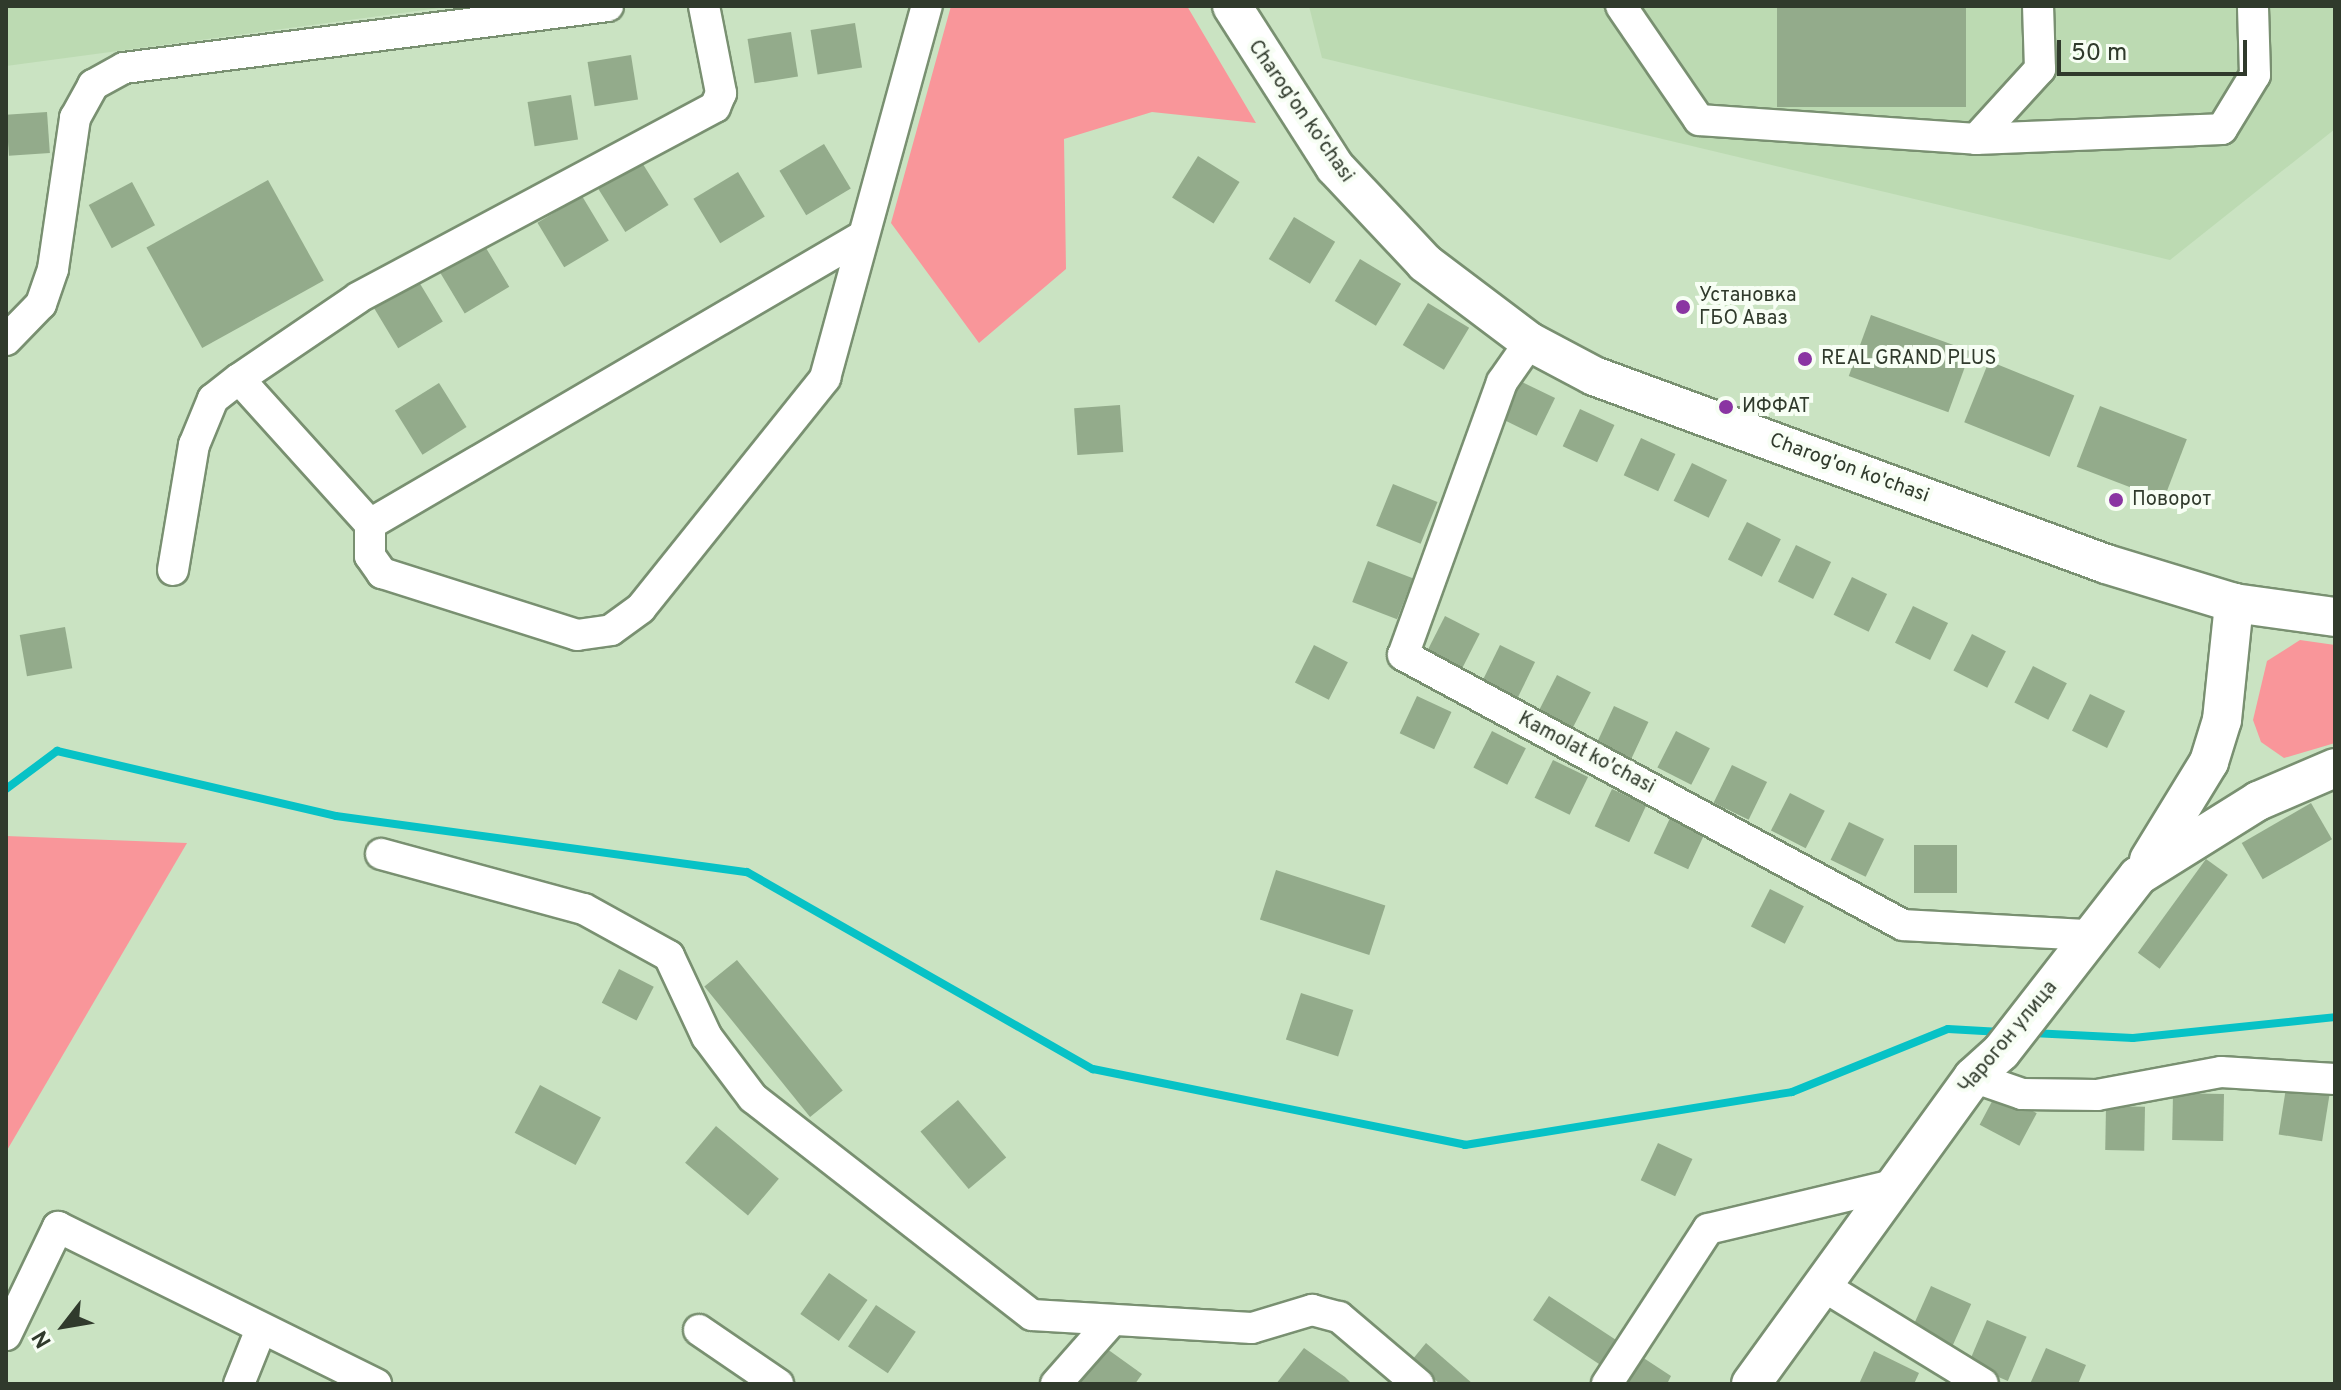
<!DOCTYPE html>
<meta charset="utf-8">
<style>
body{margin:0}
#map{position:relative;width:2341px;height:1390px;overflow:hidden;background:#cae3c2;font-family:Overpass,sans-serif}
div>[style]{position:absolute}
.built>*{inset:0;background:#bcdab2}
.green>*{inset:0;background:#f9969a}
.stream>*{height:8px;margin:-4px;padding:0 4px;transform-origin:4px;border-radius:4px;background:#07c2c6}
.building>*{inset:0;background:#93ab8b;transform-origin:0 0}
.roads{filter:drop-shadow(2px 0 #799071) drop-shadow(-2px 0 #799071) drop-shadow(0 2px #799071) drop-shadow(0 -2px #799071)}
.minor>*{height:30px;margin:-15px;padding:0 15px;transform-origin:15px;border-radius:15px;background:#fff}
.major>*{height:38px;margin:-19px;padding:0 19px;transform-origin:19px;border-radius:19px;background:#fff}
.dots>*{width:22px;height:22px;translate:-50% -50%;box-sizing:border-box;border:4px solid #f7fef4;border-radius:50%}
span{translate:-50% -50%;white-space:nowrap;text-align:center;line-height:1.15;-webkit-text-stroke:8px #f7fef4;paint-order:stroke}
.street-label{font-size:20px;color:#303a2c}
.poi-label{font-size:20px;color:#303a2c}
.left{translate:0 -50%;text-align:left}
.frame{position:absolute;inset:0;border:8px solid #303a2c;pointer-events:none}
.north{position:absolute;left:24px;top:1286px;width:80px;height:80px;-webkit-text-stroke:6px #f7fef4;paint-order:stroke;rotate:239deg;font-size:22px;font-weight:700;line-height:32px;text-align:center;color:#303a2c}
.north::after{content:'';display:block;margin:auto;width:28px;height:36px;background:#303a2c;clip-path:polygon(50% 0,100% 100%,50% 72%,0 100%)}
.scale{position:absolute;left:2057px;top:40px;width:190px;height:36px;box-sizing:border-box;border:4px solid #303a2c;border-top:0;padding-left:10px;font-size:24px;line-height:28px;white-space:nowrap;color:#303a2c;-webkit-text-stroke:6px #f7fef4;paint-order:stroke}
</style>
<div id="map">
<div class="built">
<i style="clip-path:polygon(6px 6px,454px 6px,6px 66px)"></i>
<i style="clip-path:polygon(1309px 6px,2335px 6px,2335px 129px,2170px 260px,1322px 58px)"></i>
</div>
<div class="green">
<i style="clip-path:polygon(951px 6px,1187px 6px,1256px 123px,1152px 112px,1064px 139px,1066px 269px,979px 343px,891px 223px)"></i>
<i style="clip-path:polygon(2300px 640px,2335px 645px,2335px 743px,2284px 758px,2261px 742px,2253px 720px,2267px 661px)"></i>
<i style="clip-path:polygon(6px 836px,187px 843px,6px 1152px)"></i>
</div>
<div class="stream">
<i style="left:6px;top:789px;width:64px;rotate:-36.7deg"></i>
<i style="left:57px;top:751px;width:286px;rotate:13.1deg"></i>
<i style="left:336px;top:816px;width:415px;rotate:7.8deg"></i>
<i style="left:747px;top:872px;width:398px;rotate:29.7deg"></i>
<i style="left:1093px;top:1069px;width:380px;rotate:11.5deg"></i>
<i style="left:1465px;top:1145px;width:331px;rotate:-9.2deg"></i>
<i style="left:1792px;top:1092px;width:168px;rotate:-22deg"></i>
<i style="left:1948px;top:1029px;width:53px;rotate:3.2deg"></i>
<i style="left:2030px;top:1033px;width:103px;rotate:2.8deg"></i>
<i style="left:2133px;top:1038px;width:203px;rotate:-5.9deg"></i>
</div>
<div class="building">
<i style="left:1777px;top:6px;width:189px;height:101px"></i>
<i style="left:855px;top:23px;width:45px;height:45px;rotate:81deg"></i>
<i style="left:791px;top:32px;width:45px;height:44px;rotate:81deg"></i>
<i style="left:631px;top:55px;width:45px;height:44px;rotate:81deg"></i>
<i style="left:571px;top:95px;width:45px;height:44px;rotate:81deg"></i>
<i style="left:47px;top:112px;width:41px;height:41px;rotate:86deg"></i>
<i style="left:824px;top:144px;width:52px;height:52px;rotate:59deg"></i>
<i style="left:1198px;top:156px;width:49px;height:49px;rotate:32deg"></i>
<i style="left:641px;top:161px;width:52px;height:51px;rotate:58deg"></i>
<i style="left:738px;top:172px;width:52px;height:52px;rotate:59deg"></i>
<i style="left:268px;top:180px;width:115px;height:139px;rotate:61deg"></i>
<i style="left:132px;top:182px;width:49px;height:49px;rotate:62deg"></i>
<i style="left:582px;top:196px;width:52px;height:52px;rotate:59deg"></i>
<i style="left:1294px;top:217px;width:48px;height:49px;rotate:31deg"></i>
<i style="left:483px;top:243px;width:51px;height:52px;rotate:59deg"></i>
<i style="left:1360px;top:259px;width:48px;height:49px;rotate:31deg"></i>
<i style="left:416px;top:277px;width:52px;height:52px;rotate:59deg"></i>
<i style="left:1428px;top:303px;width:48px;height:49px;rotate:31deg"></i>
<i style="left:1871px;top:315px;width:106px;height:65px;rotate:20deg"></i>
<i style="left:1989px;top:361px;width:92px;height:66px;rotate:22deg"></i>
<i style="left:1520px;top:381px;width:39px;height:42px;rotate:26deg"></i>
<i style="left:439px;top:383px;width:52px;height:52px;rotate:58deg"></i>
<i style="left:1120px;top:405px;width:47px;height:46px;rotate:86deg"></i>
<i style="left:2100px;top:406px;width:93px;height:65px;rotate:21deg"></i>
<i style="left:1580px;top:409px;width:38px;height:41px;rotate:25deg"></i>
<i style="left:1641px;top:438px;width:38px;height:41px;rotate:25deg"></i>
<i style="left:1692px;top:463px;width:39px;height:42px;rotate:26deg"></i>
<i style="left:1393px;top:484px;width:48px;height:45px;rotate:22deg"></i>
<i style="left:1747px;top:522px;width:38px;height:42px;rotate:27deg"></i>
<i style="left:1796px;top:545px;width:39px;height:41px;rotate:26deg"></i>
<i style="left:1368px;top:561px;width:48px;height:44px;rotate:21deg"></i>
<i style="left:1852px;top:577px;width:39px;height:42px;rotate:26deg"></i>
<i style="left:1913px;top:606px;width:39px;height:41px;rotate:26deg"></i>
<i style="left:1445px;top:616px;width:39px;height:42px;rotate:27deg"></i>
<i style="left:65px;top:627px;width:42px;height:46px;rotate:80deg"></i>
<i style="left:1972px;top:634px;width:38px;height:41px;rotate:27deg"></i>
<i style="left:1314px;top:645px;width:38px;height:42px;rotate:27deg"></i>
<i style="left:1500px;top:645px;width:39px;height:41px;rotate:26deg"></i>
<i style="left:2033px;top:666px;width:38px;height:41px;rotate:27deg"></i>
<i style="left:1557px;top:675px;width:38px;height:42px;rotate:27deg"></i>
<i style="left:2090px;top:694px;width:39px;height:41px;rotate:26deg"></i>
<i style="left:1417px;top:696px;width:38px;height:41px;rotate:25deg"></i>
<i style="left:1614px;top:706px;width:38px;height:41px;rotate:25deg"></i>
<i style="left:1492px;top:731px;width:38px;height:41px;rotate:27deg"></i>
<i style="left:1676px;top:731px;width:38px;height:41px;rotate:27deg"></i>
<i style="left:1553px;top:760px;width:39px;height:42px;rotate:26deg"></i>
<i style="left:1732px;top:765px;width:39px;height:42px;rotate:26deg"></i>
<i style="left:1612px;top:789px;width:38px;height:41px;rotate:25deg"></i>
<i style="left:1790px;top:793px;width:39px;height:42px;rotate:27deg"></i>
<i style="left:2311px;top:803px;width:42px;height:80px;rotate:60deg"></i>
<i style="left:1671px;top:816px;width:38px;height:41px;rotate:25deg"></i>
<i style="left:1849px;top:822px;width:39px;height:42px;rotate:26deg"></i>
<i style="left:1914px;top:845px;width:43px;height:48px"></i>
<i style="left:2206px;top:859px;width:27px;height:116px;rotate:36deg"></i>
<i style="left:1276px;top:870px;width:115px;height:52px;rotate:18deg"></i>
<i style="left:1770px;top:889px;width:38px;height:42px;rotate:27deg"></i>
<i style="left:737px;top:960px;width:168px;height:42px;rotate:51deg"></i>
<i style="left:619px;top:969px;width:39px;height:38px;rotate:27deg"></i>
<i style="left:1301px;top:993px;width:55px;height:49px;rotate:18deg"></i>
<i style="left:540px;top:1085px;width:69px;height:54px;rotate:28deg"></i>
<i style="left:2286px;top:1088px;width:44px;height:47px;rotate:9deg"></i>
<i style="left:1997px;top:1092px;width:45px;height:37px;rotate:28deg"></i>
<i style="left:2173px;top:1093px;width:51px;height:47px;rotate:1deg"></i>
<i style="left:958px;top:1100px;width:75px;height:49px;rotate:50deg"></i>
<i style="left:2106px;top:1106px;width:39px;height:44px;rotate:1deg"></i>
<i style="left:716px;top:1126px;width:82px;height:48px;rotate:40deg"></i>
<i style="left:1658px;top:1143px;width:38px;height:41px;rotate:25deg"></i>
<i style="left:829px;top:1273px;width:47px;height:50px;rotate:35deg"></i>
<i style="left:1931px;top:1286px;width:44px;height:48px;rotate:24deg"></i>
<i style="clip-path:polygon(1549px 1296px,1671px 1376px,1667px 1384px,1629px 1384px,1533px 1320px)"></i>
<i style="left:876px;top:1305px;width:48px;height:50px;rotate:34deg"></i>
<i style="left:1987px;top:1320px;width:43px;height:48px;rotate:23deg"></i>
<i style="clip-path:polygon(1426px 1343px,1473px 1384px,1440px 1384px,1412px 1360px)"></i>
<i style="clip-path:polygon(1103px 1346px,1142px 1374px,1135px 1384px,1077px 1384px)"></i>
<i style="clip-path:polygon(1304px 1348px,1345px 1377px,1352px 1384px,1276px 1384px)"></i>
<i style="clip-path:polygon(2046px 1348px,2086px 1365px,2078px 1384px,2030px 1384px)"></i>
<i style="clip-path:polygon(1874px 1351px,1919px 1373px,1914px 1384px,1859px 1384px)"></i>
</div>
<div class="roads">
<div class="minor">
<i style="left:704px;top:6px;width:89px;rotate:78.9deg"></i>
<i style="left:721px;top:93px;width:15px;rotate:113deg"></i>
<i style="left:715px;top:107px;width:405px;rotate:151.9deg"></i>
<i style="left:358px;top:298px;width:144px;rotate:145.8deg"></i>
<i style="left:239px;top:379px;width:195px;rotate:47.9deg"></i>
<i style="left:370px;top:524px;width:571px;rotate:-30.29deg"></i>
<i style="left:1621px;top:6px;width:138px;rotate:55.6deg"></i>
<i style="left:1699px;top:120px;width:278px;rotate:3.9deg"></i>
<i style="left:1976px;top:139px;width:246px;rotate:-2.3deg"></i>
<i style="left:2222px;top:129px;width:63px;rotate:-58.6deg"></i>
<i style="left:2255px;top:75px;width:69px;rotate:-91.7deg"></i>
<i style="left:1976px;top:139px;width:95px;rotate:-47.6deg"></i>
<i style="left:2040px;top:69px;width:63px;rotate:-91.8deg"></i>
<i style="left:6px;top:340px;width:50px;rotate:-45.8deg"></i>
<i style="left:41px;top:304px;width:37px;rotate:-71deg"></i>
<i style="left:53px;top:269px;width:153px;rotate:-81.7deg"></i>
<i style="left:75px;top:118px;width:38px;rotate:-61deg"></i>
<i style="left:93px;top:85px;width:35px;rotate:-29deg"></i>
<i style="left:124px;top:68px;width:488px;rotate:-7.3deg"></i>
<i style="left:1530px;top:342px;width:49px;rotate:125deg"></i>
<i style="left:1502px;top:382px;width:290px;rotate:109.9deg"></i>
<i style="left:1403px;top:655px;width:568px;rotate:28.37deg"></i>
<i style="left:1903px;top:925px;width:186px;rotate:3.1deg"></i>
<i style="left:370px;top:524px;width:32px;rotate:90deg"></i>
<i style="left:370px;top:556px;width:21px;rotate:55deg"></i>
<i style="left:382px;top:573px;width:205px;rotate:17.6deg"></i>
<i style="left:577px;top:635px;width:34px;rotate:-8deg"></i>
<i style="left:611px;top:630px;width:37px;rotate:-36deg"></i>
<i style="left:641px;top:608px;width:295px;rotate:-51.3deg"></i>
<i style="left:825px;top:378px;width:386px;rotate:-74.7deg"></i>
<i style="left:173px;top:570px;width:127px;rotate:-80.5deg"></i>
<i style="left:194px;top:445px;width:50px;rotate:-67.6deg"></i>
<i style="left:213px;top:399px;width:33px;rotate:-38deg"></i>
<i style="left:381px;top:854px;width:210px;rotate:15.2deg"></i>
<i style="left:584px;top:909px;width:97px;rotate:28.9deg"></i>
<i style="left:669px;top:956px;width:89px;rotate:64.9deg"></i>
<i style="left:707px;top:1037px;width:76px;rotate:53deg"></i>
<i style="left:753px;top:1098px;width:353px;rotate:37.9deg"></i>
<i style="left:1032px;top:1315px;width:220px;rotate:3.4deg"></i>
<i style="left:1252px;top:1328px;width:63px;rotate:-16.7deg"></i>
<i style="left:1312px;top:1310px;width:28px;rotate:15deg"></i>
<i style="left:1339px;top:1317px;width:104px;rotate:40.3deg"></i>
<i style="left:1973px;top:1077px;width:52px;rotate:19.1deg"></i>
<i style="left:2022px;top:1094px;width:75px;rotate:0.8deg"></i>
<i style="left:2097px;top:1095px;width:126px;rotate:-10.5deg"></i>
<i style="left:2221px;top:1072px;width:114px;rotate:3.5deg"></i>
<i style="left:1820px;top:1284px;width:191px;rotate:31.5deg"></i>
<i style="left:699px;top:1330px;width:96px;rotate:34.4deg"></i>
<i style="left:6px;top:1335px;width:120px;rotate:-64.3deg"></i>
<i style="left:58px;top:1227px;width:355px;rotate:26.3deg"></i>
<i style="left:239px;top:1384px;width:59px;rotate:-68.2deg"></i>
<i style="left:1056px;top:1384px;width:79px;rotate:-48.6deg"></i>
<i style="left:1607px;top:1384px;width:185px;rotate:-56.9deg"></i>
<i style="left:1708px;top:1229px;width:194px;rotate:-13.4deg"></i>
</div>
<div class="major">
<i style="left:1232px;top:6px;width:191px;rotate:57.4deg"></i>
<i style="left:1335px;top:167px;width:132px;rotate:46.8deg"></i>
<i style="left:1425px;top:263px;width:131px;rotate:37deg"></i>
<i style="left:1530px;top:342px;width:72px;rotate:28deg"></i>
<i style="left:1594px;top:376px;width:545px;rotate:20.16deg"></i>
<i style="left:2106px;top:564px;width:134px;rotate:16.9deg"></i>
<i style="left:2234px;top:603px;width:102px;rotate:7.9deg"></i>
<i style="left:2149px;top:860px;width:115px;rotate:-58.5deg"></i>
<i style="left:2209px;top:762px;width:44px;rotate:-72.8deg"></i>
<i style="left:2222px;top:720px;width:118px;rotate:-84.1deg"></i>
<i style="left:1751px;top:1384px;width:379px;rotate:-54.1deg"></i>
<i style="left:1973px;top:1077px;width:38px;rotate:-42deg"></i>
<i style="left:2001px;top:1052px;width:223px;rotate:-52.1deg"></i>
<i style="left:2138px;top:876px;width:142px;rotate:-32deg"></i>
<i style="left:2258px;top:801px;width:84px;rotate:-23.2deg"></i>
</div>
</div>
<div class="dots">
<i style="left:1683px;top:307px;background:#8a35a2"></i>
<i style="left:1805px;top:359px;background:#8a35a2"></i>
<i style="left:1726px;top:407px;background:#8a35a2"></i>
<i style="left:2116px;top:500px;background:#8a35a2"></i>
</div>
<div class="street-label">
<span style="left:1300px;top:112px;rotate:55deg">Charog'on ko'chasi</span>
<span style="left:1849px;top:469px;rotate:20deg">Charog'on ko'chasi</span>
<span style="left:1586px;top:754px;rotate:28deg">Kamolat ko'chasi</span>
<span style="left:2009px;top:1038px;rotate:-50deg">Чарогон улица</span>
</div>
<div class="poi-label">
<span class="left" style="left:1699px;top:308px">Установка<br>ГБО Аваз</span>
<span class="left" style="left:1821px;top:359px">REAL GRAND PLUS</span>
<span class="left" style="left:1742px;top:407px">ИФФАТ</span>
<span class="left" style="left:2132px;top:500px">Поворот</span>
</div>
<div class="frame"></div>
<div class="north">N</div>
<div class="scale">50 m</div>
</div>
